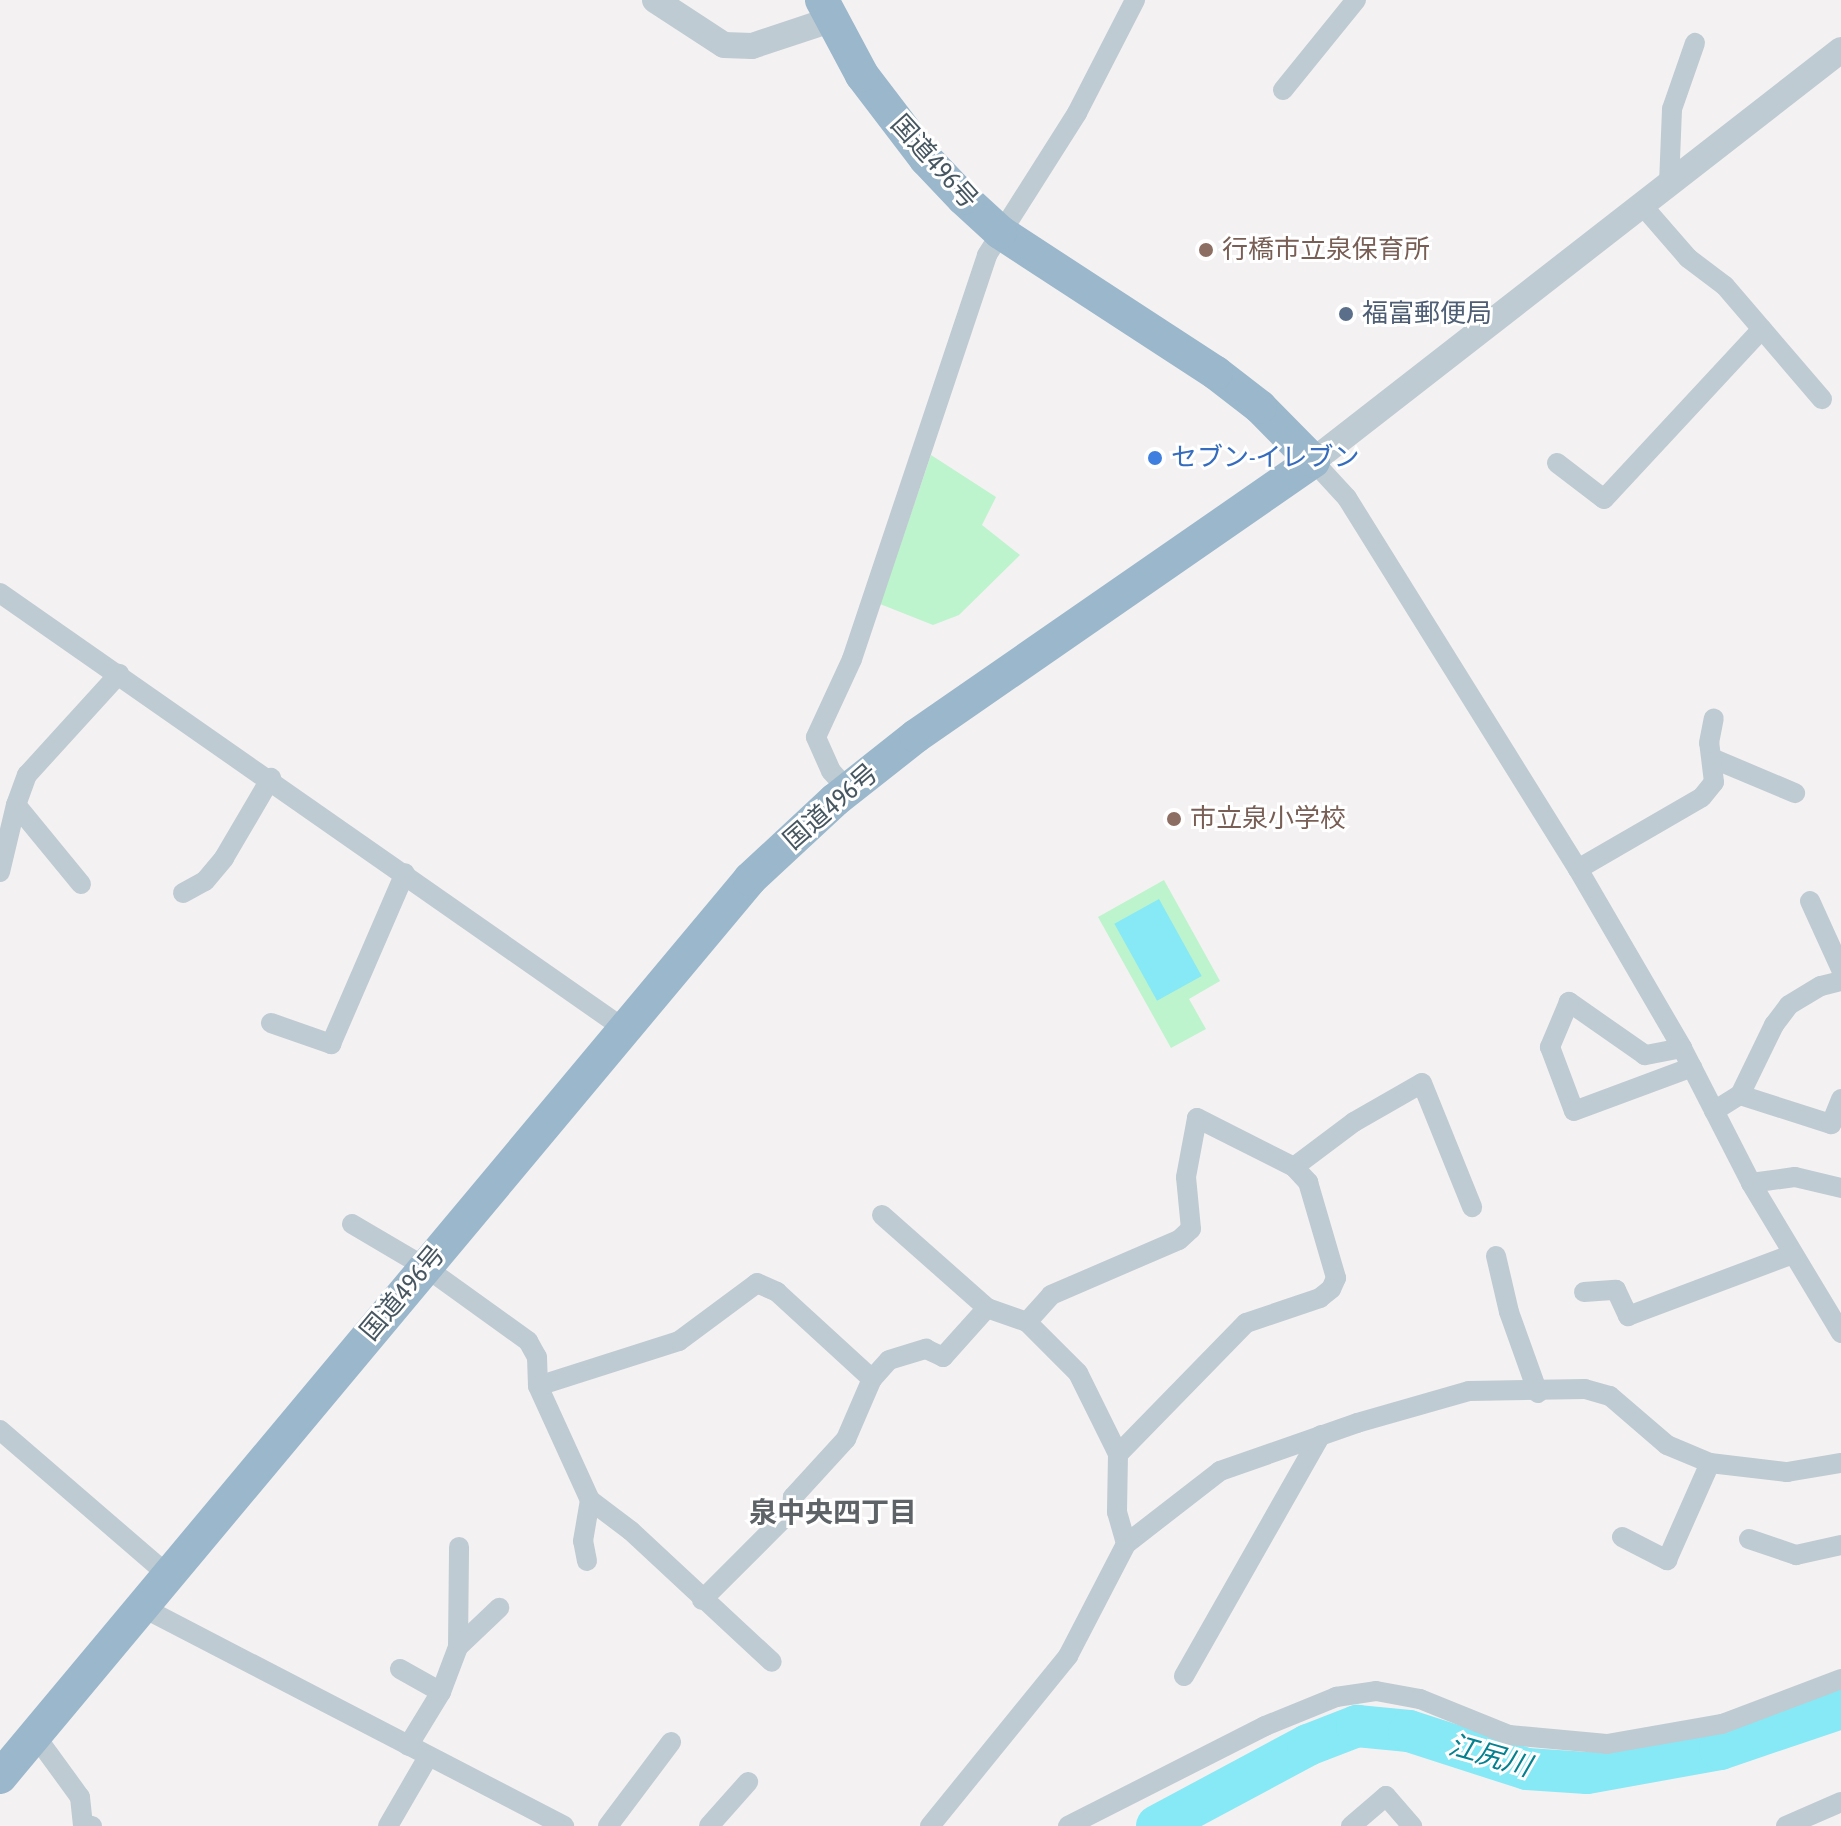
<!DOCTYPE html>
<meta charset="utf-8">
<style>
body{margin:0}
#map{position:relative;width:1841px;height:1826px;overflow:hidden;background:#f4f1f2;font-family:"Asap Condensed","Noto Sans JP",sans-serif}
div>[style]{position:absolute}
.green>*{inset:0;background:#bdf4cd}
.water>*{inset:0;background:#86e9f5;transform-origin:0 0}
.river>*{height:42px;margin:-21px;padding:0 21px;transform-origin:21px;border-radius:21px;background:#86e9f5}
.minor>*{height:20px;margin:-10px;padding:0 10px;transform-origin:10px;border-radius:10px;background:#becbd2}
.tertiary>*{height:26px;margin:-13px;padding:0 13px;transform-origin:13px;border-radius:13px;background:#becbd2}
.trunk>*{height:34px;margin:-17px;padding:0 17px;transform-origin:17px;border-radius:17px;background:#9ab7cb}
.dots>*{width:22px;height:22px;translate:-50% -50%;box-sizing:border-box;border:4px solid #fff;border-radius:50%}
span{translate:-50% -50%;white-space:nowrap;text-align:center;line-height:1.15;-webkit-text-stroke:6px #fff;paint-order:stroke}
.street-label{font-size:26px;color:#475761}
.education-label{font-size:26px;color:#785e54}
.left{translate:0 -50%;text-align:left}
.service-label{font-size:26px;color:#4e5e75}
.shop-label{font-size:26px;color:#366cbe}
.neighbourhood-label{font-size:28px;color:#5d6367;font-weight:700}
.water-label{font-size:28px;color:#048190;font-style:italic}
</style>
<div id="map">
<div class="green">
<i style="clip-path:polygon(931px 455px,996px 497px,982px 525px,1020px 555px,959px 615px,933px 625px,880px 604px)"></i>
<i style="clip-path:polygon(1164px 880px,1220px 981px,1189px 999px,1206px 1029px,1171px 1048px,1098px 917px)"></i>
</div>
<div class="water">
<i style="left:1159px;top:899px;width:88px;height:51px;rotate:61deg"></i>
</div>
<div class="river">
<i style="left:1157px;top:1826px;width:171px;rotate:-28.2deg"></i>
<i style="left:1308px;top:1745px;width:53px;rotate:-21.2deg"></i>
<i style="left:1357px;top:1726px;width:52px;rotate:5.5deg"></i>
<i style="left:1409px;top:1731px;width:124px;rotate:17.9deg"></i>
<i style="left:1527px;top:1769px;width:60px;rotate:3.8deg"></i>
<i style="left:1587px;top:1773px;width:135px;rotate:-10.2deg"></i>
<i style="left:1720px;top:1749px;width:128px;rotate:-18.7deg"></i>
</div>
<div class="minor">
<i style="left:1283px;top:90px;width:116px;rotate:-51deg"></i>
<i style="left:1669px;top:184px;width:75px;rotate:-87.7deg"></i>
<i style="left:1672px;top:109px;width:70px;rotate:-70.8deg"></i>
<i style="left:1642px;top:205px;width:70px;rotate:49deg"></i>
<i style="left:1688px;top:258px;width:46px;rotate:37.1deg"></i>
<i style="left:1725px;top:286px;width:149px;rotate:49.4deg"></i>
<i style="left:1313px;top:461px;width:50px;rotate:47.4deg"></i>
<i style="left:1347px;top:498px;width:437px;rotate:58.1deg"></i>
<i style="left:1578px;top:869px;width:207px;rotate:59.8deg"></i>
<i style="left:1682px;top:1048px;width:152px;rotate:62.9deg"></i>
<i style="left:1751px;top:1183px;width:175px;rotate:59deg"></i>
<i style="left:1557px;top:463px;width:59px;rotate:37.5deg"></i>
<i style="left:1604px;top:499px;width:232px;rotate:-47.1deg"></i>
<i style="left:0;top:593px;width:760px;rotate:34.92deg"></i>
<i style="left:1714px;top:759px;width:88px;rotate:22.8deg"></i>
<i style="left:848px;top:790px;width:25px;rotate:-132deg"></i>
<i style="left:831px;top:771px;width:37px;rotate:-114deg"></i>
<i style="left:816px;top:737px;width:86px;rotate:-65.2deg"></i>
<i style="left:852px;top:659px;width:426px;rotate:-71.5deg"></i>
<i style="left:987px;top:255px;width:168px;rotate:-57.6deg"></i>
<i style="left:1077px;top:113px;width:127px;rotate:-62.8deg"></i>
<i style="left:1578px;top:869px;width:143px;rotate:-30.1deg"></i>
<i style="left:1702px;top:797px;width:19px;rotate:-51deg"></i>
<i style="left:1714px;top:782px;width:39px;rotate:-97deg"></i>
<i style="left:1709px;top:743px;width:25px;rotate:-79deg"></i>
<i style="left:0;top:872px;width:69px;rotate:-76.6deg"></i>
<i style="left:81px;top:884px;width:102px;rotate:-129.4deg"></i>
<i style="left:16px;top:805px;width:32px;rotate:-70deg"></i>
<i style="left:27px;top:775px;width:137px;rotate:-47.7deg"></i>
<i style="left:183px;top:893px;width:25px;rotate:-29deg"></i>
<i style="left:205px;top:881px;width:30px;rotate:-50deg"></i>
<i style="left:224px;top:858px;width:93px;rotate:-59.6deg"></i>
<i style="left:1810px;top:901px;width:75px;rotate:65.5deg"></i>
<i style="left:271px;top:1023px;width:64px;rotate:19.3deg"></i>
<i style="left:331px;top:1044px;width:186px;rotate:-66.6deg"></i>
<i style="left:1682px;top:1048px;width:38px;rotate:169deg"></i>
<i style="left:1645px;top:1055px;width:93px;rotate:-145.1deg"></i>
<i style="left:1569px;top:1002px;width:49px;rotate:112.9deg"></i>
<i style="left:1550px;top:1047px;width:68px;rotate:69.4deg"></i>
<i style="left:1574px;top:1111px;width:126px;rotate:-20.4deg"></i>
<i style="left:1740px;top:1095px;width:96px;rotate:17.7deg"></i>
<i style="left:1831px;top:1124px;width:27px;rotate:-68deg"></i>
<i style="left:1714px;top:1111px;width:31px;rotate:-32deg"></i>
<i style="left:1740px;top:1095px;width:78px;rotate:-64.1deg"></i>
<i style="left:1774px;top:1025px;width:25px;rotate:-53deg"></i>
<i style="left:1789px;top:1005px;width:37px;rotate:-31deg"></i>
<i style="left:1821px;top:986px;width:21px;rotate:-14deg"></i>
<i style="left:1294px;top:1167px;width:75px;rotate:-36.9deg"></i>
<i style="left:1354px;top:1122px;width:78px;rotate:-29.8deg"></i>
<i style="left:1422px;top:1083px;width:134px;rotate:68deg"></i>
<i style="left:1751px;top:1183px;width:44px;rotate:-7.8deg"></i>
<i style="left:1795px;top:1177px;width:47px;rotate:13.4deg"></i>
<i style="left:882px;top:1215px;width:140px;rotate:41.5deg"></i>
<i style="left:987px;top:1308px;width:42px;rotate:19.3deg"></i>
<i style="left:1027px;top:1322px;width:72px;rotate:45deg"></i>
<i style="left:1078px;top:1373px;width:90px;rotate:63.7deg"></i>
<i style="left:1118px;top:1454px;width:58px;rotate:91deg"></i>
<i style="left:1117px;top:1512px;width:33px;rotate:74deg"></i>
<i style="left:352px;top:1224px;width:85px;rotate:30.5deg"></i>
<i style="left:425px;top:1267px;width:127px;rotate:35.7deg"></i>
<i style="left:528px;top:1341px;width:18px;rotate:61deg"></i>
<i style="left:537px;top:1357px;width:29px;rotate:88deg"></i>
<i style="left:538px;top:1386px;width:125px;rotate:65.5deg"></i>
<i style="left:590px;top:1500px;width:51px;rotate:37.1deg"></i>
<i style="left:631px;top:1531px;width:192px;rotate:42.9deg"></i>
<i style="left:1496px;top:1256px;width:57px;rotate:76.9deg"></i>
<i style="left:1509px;top:1312px;width:86px;rotate:70.3deg"></i>
<i style="left:1584px;top:1292px;width:32px;rotate:-4deg"></i>
<i style="left:1616px;top:1290px;width:29px;rotate:65deg"></i>
<i style="left:1628px;top:1316px;width:176px;rotate:-20.6deg"></i>
<i style="left:1027px;top:1322px;width:36px;rotate:-48deg"></i>
<i style="left:1051px;top:1295px;width:139px;rotate:-23.3deg"></i>
<i style="left:1179px;top:1240px;width:16px;rotate:-43deg"></i>
<i style="left:1191px;top:1229px;width:52px;rotate:-95.5deg"></i>
<i style="left:1186px;top:1177px;width:60px;rotate:-79.4deg"></i>
<i style="left:1197px;top:1118px;width:109px;rotate:26.8deg"></i>
<i style="left:1294px;top:1167px;width:21px;rotate:47deg"></i>
<i style="left:1308px;top:1182px;width:100px;rotate:73.7deg"></i>
<i style="left:1336px;top:1278px;width:12px;rotate:114deg"></i>
<i style="left:1331px;top:1289px;width:14px;rotate:141deg"></i>
<i style="left:1320px;top:1298px;width:78px;rotate:161.3deg"></i>
<i style="left:1246px;top:1323px;width:183px;rotate:134.3deg"></i>
<i style="left:538px;top:1386px;width:148px;rotate:-17.7deg"></i>
<i style="left:679px;top:1341px;width:97px;rotate:-36.6deg"></i>
<i style="left:757px;top:1283px;width:22px;rotate:24deg"></i>
<i style="left:777px;top:1292px;width:129px;rotate:42.5deg"></i>
<i style="left:0;top:1430px;width:221px;rotate:40.8deg"></i>
<i style="left:1622px;top:1537px;width:51px;rotate:27.1deg"></i>
<i style="left:1667px;top:1560px;width:106px;rotate:-66.1deg"></i>
<i style="left:1749px;top:1539px;width:50px;rotate:18.8deg"></i>
<i style="left:1796px;top:1555px;width:46px;rotate:-12.5deg"></i>
<i style="left:587px;top:1561px;width:20px;rotate:-101deg"></i>
<i style="left:583px;top:1541px;width:42px;rotate:-80.3deg"></i>
<i style="left:702px;top:1600px;width:127px;rotate:-45deg"></i>
<i style="left:792px;top:1510px;width:13px;rotate:-86deg"></i>
<i style="left:793px;top:1497px;width:79px;rotate:-47.6deg"></i>
<i style="left:846px;top:1439px;width:65px;rotate:-66.6deg"></i>
<i style="left:872px;top:1379px;width:25px;rotate:-48deg"></i>
<i style="left:889px;top:1360px;width:39px;rotate:-17deg"></i>
<i style="left:926px;top:1349px;width:19px;rotate:25deg"></i>
<i style="left:943px;top:1357px;width:66px;rotate:-48.1deg"></i>
<i style="left:138px;top:1605px;width:480px;rotate:27.4deg"></i>
<i style="left:458px;top:1647px;width:100px;rotate:-89.4deg"></i>
<i style="left:400px;top:1669px;width:47px;rotate:29.3deg"></i>
<i style="left:441px;top:1692px;width:63px;rotate:121.4deg"></i>
<i style="left:1184px;top:1676px;width:277px;rotate:-60.4deg"></i>
<i style="left:441px;top:1692px;width:48px;rotate:-69.3deg"></i>
<i style="left:458px;top:1647px;width:57px;rotate:-43.6deg"></i>
<i style="left:34px;top:1734px;width:78px;rotate:53.9deg"></i>
<i style="left:80px;top:1797px;width:28px;rotate:84deg"></i>
<i style="left:83px;top:1825px;width:9px;rotate:6deg"></i>
<i style="left:388px;top:1826px;width:80px;rotate:-59.9deg"></i>
<i style="left:608px;top:1826px;width:105px;rotate:-53.1deg"></i>
<i style="left:709px;top:1826px;width:59px;rotate:-48.4deg"></i>
<i style="left:930px;top:1826px;width:219px;rotate:-50.9deg"></i>
<i style="left:1068px;top:1656px;width:126px;rotate:-62.6deg"></i>
<i style="left:1126px;top:1544px;width:119px;rotate:-37.8deg"></i>
<i style="left:1220px;top:1471px;width:145px;rotate:-19.3deg"></i>
<i style="left:1357px;top:1423px;width:116px;rotate:-15.9deg"></i>
<i style="left:1469px;top:1391px;width:116px;rotate:-1deg"></i>
<i style="left:1585px;top:1389px;width:26px;rotate:16deg"></i>
<i style="left:1610px;top:1396px;width:75px;rotate:40.7deg"></i>
<i style="left:1667px;top:1445px;width:47px;rotate:22.7deg"></i>
<i style="left:1710px;top:1463px;width:78px;rotate:6.7deg"></i>
<i style="left:1787px;top:1472px;width:55px;rotate:-9.5deg"></i>
<i style="left:1068px;top:1826px;width:221px;rotate:-26.9deg"></i>
<i style="left:1265px;top:1726px;width:77px;rotate:-22.2deg"></i>
<i style="left:1336px;top:1697px;width:40px;rotate:-8.5deg"></i>
<i style="left:1376px;top:1691px;width:45px;rotate:10.3deg"></i>
<i style="left:1420px;top:1699px;width:96px;rotate:22deg"></i>
<i style="left:1509px;top:1735px;width:98px;rotate:5.2deg"></i>
<i style="left:1607px;top:1744px;width:117px;rotate:-9.9deg"></i>
<i style="left:1722px;top:1724px;width:127px;rotate:-20.7deg"></i>
<i style="left:1351px;top:1826px;width:46px;rotate:-40.6deg"></i>
<i style="left:1386px;top:1796px;width:40px;rotate:49deg"></i>
<i style="left:1786px;top:1826px;width:60px;rotate:-23.6deg"></i>
</div>
<div class="tertiary">
<i style="left:655px;top:0;width:82px;rotate:33.1deg"></i>
<i style="left:724px;top:45px;width:28px;rotate:2deg"></i>
<i style="left:752px;top:46px;width:82px;rotate:-18.4deg"></i>
<i style="left:1313px;top:461px;width:669px;rotate:-37.9deg"></i>
</div>
<div class="trunk">
<i style="left:0;top:1777px;width:1170px;rotate:-50.13deg"></i>
<i style="left:750px;top:879px;width:116px;rotate:-42.9deg"></i>
<i style="left:835px;top:800px;width:103px;rotate:-38.3deg"></i>
<i style="left:916px;top:736px;width:483px;rotate:-34.7deg"></i>
<i style="left:1313px;top:461px;width:76px;rotate:-134.5deg"></i>
<i style="left:1260px;top:407px;width:56px;rotate:-142.3deg"></i>
<i style="left:1216px;top:373px;width:258px;rotate:-146.9deg"></i>
<i style="left:1000px;top:232px;width:50px;rotate:-137.4deg"></i>
<i style="left:963px;top:198px;width:54px;rotate:-133.5deg"></i>
<i style="left:926px;top:159px;width:106px;rotate:-127.3deg"></i>
<i style="left:862px;top:75px;width:85px;rotate:-118.1deg"></i>
</div>
<div class="dots">
<i style="left:1206px;top:250px;background:#8d6e63"></i>
<i style="left:1346px;top:314px;background:#5c6f8a"></i>
<i style="left:1155px;top:458px;background:#3f7fe0"></i>
<i style="left:1174px;top:819px;background:#8d6e63"></i>
</div>
<div class="street-label">
<span style="left:934px;top:162px;rotate:48deg">国道496号</span>
<span style="left:831px;top:807px;rotate:-41deg">国道496号</span>
<span style="left:403px;top:1293px;rotate:-50deg">国道496号</span>
</div>
<div class="education-label">
<span class="left" style="left:1222px;top:250px">行橋市立泉保育所</span>
<span class="left" style="left:1190px;top:819px">市立泉小学校</span>
</div>
<div class="service-label">
<span class="left" style="left:1362px;top:314px">福富郵便局</span>
</div>
<div class="shop-label">
<span class="left" style="left:1171px;top:458px">セブン-イレブン</span>
</div>
<div class="neighbourhood-label">
<span style="left:833px;top:1512px">泉中央四丁目</span>
</div>
<div class="water-label">
<span style="left:1490px;top:1755px;rotate:16deg">江尻川</span>
</div>
</div>
